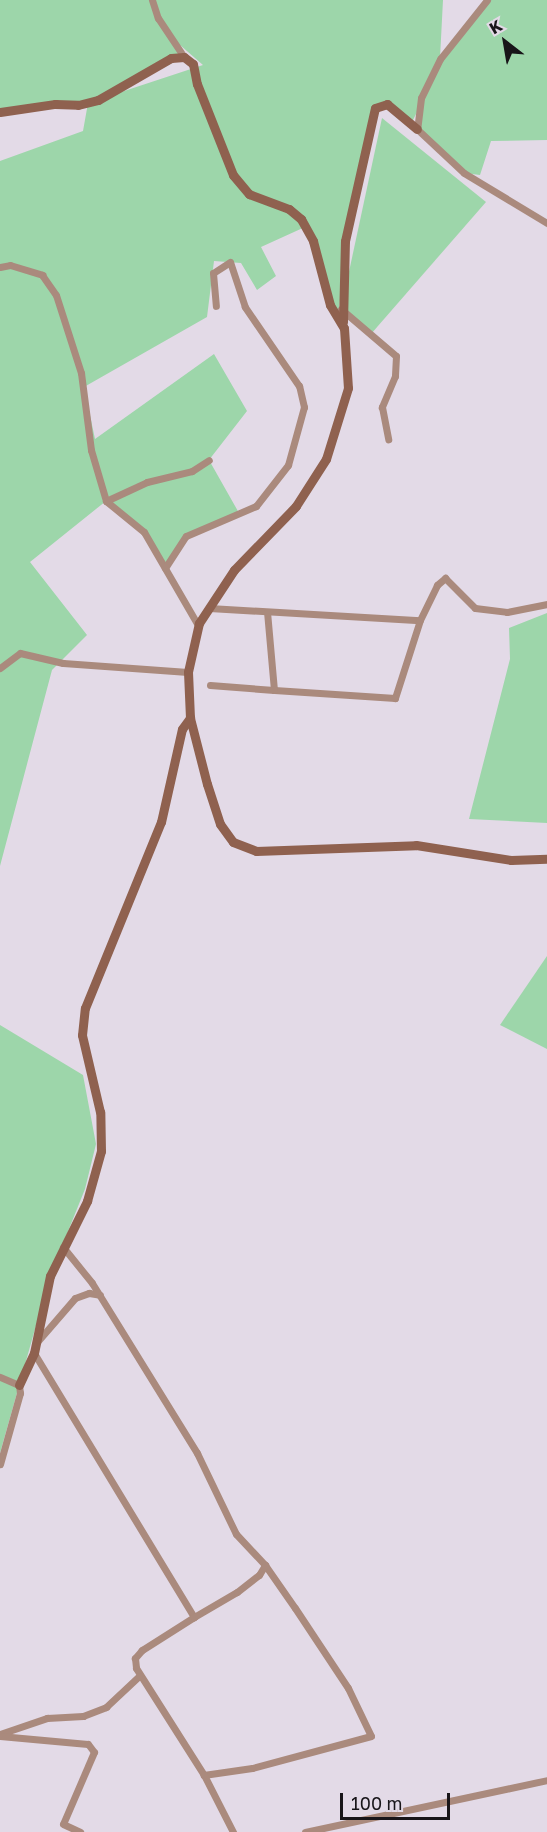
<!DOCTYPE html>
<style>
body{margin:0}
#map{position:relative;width:547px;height:1832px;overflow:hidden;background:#e3dae7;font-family:"Golos Text",sans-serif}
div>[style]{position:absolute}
.green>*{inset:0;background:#9dd6aa}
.street>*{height:7px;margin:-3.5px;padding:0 3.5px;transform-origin:3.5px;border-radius:3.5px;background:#aa8a7d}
.secondary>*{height:9px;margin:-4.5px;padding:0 4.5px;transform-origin:4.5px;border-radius:4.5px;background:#8f614f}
span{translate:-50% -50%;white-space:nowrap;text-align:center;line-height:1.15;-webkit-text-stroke:4.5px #e3dae7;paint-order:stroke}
.north{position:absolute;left:475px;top:12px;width:60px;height:60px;-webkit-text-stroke:4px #e3dae7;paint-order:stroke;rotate:329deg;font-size:16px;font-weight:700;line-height:24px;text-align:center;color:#181519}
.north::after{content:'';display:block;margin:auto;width:21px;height:27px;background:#181519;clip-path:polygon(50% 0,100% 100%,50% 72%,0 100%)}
.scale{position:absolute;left:340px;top:1793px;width:110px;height:27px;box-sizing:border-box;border:3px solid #181519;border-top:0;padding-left:8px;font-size:18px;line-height:21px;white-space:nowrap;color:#181519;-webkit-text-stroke:4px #e3dae7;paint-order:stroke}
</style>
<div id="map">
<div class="green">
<i style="clip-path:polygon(evenodd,0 0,443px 0,440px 58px,487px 0,547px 0,547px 140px,491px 141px,480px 175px,464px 173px,417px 129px,419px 108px,411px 124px,387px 104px,375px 108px,351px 207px,338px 317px,305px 227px,261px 247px,276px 276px,257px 290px,241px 263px,214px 261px,207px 317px,84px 387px,95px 439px,214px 354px,247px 411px,209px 460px,239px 513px,186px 536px,165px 568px,144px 532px,106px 501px,30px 562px,87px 635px,52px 670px,0 866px,0 161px,83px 131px,88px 103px,0 110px,0 0,180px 45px,203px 65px,106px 97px,184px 57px,180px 45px)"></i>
<i style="clip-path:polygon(382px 118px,486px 202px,371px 334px,341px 309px)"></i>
<i style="clip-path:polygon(547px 613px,547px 823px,469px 819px,510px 659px,509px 628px)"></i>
<i style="clip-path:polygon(547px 956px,547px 1049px,500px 1025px)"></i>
<i style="clip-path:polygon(0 1025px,83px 1075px,96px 1144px,85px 1189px,50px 1276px,0 1453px)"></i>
</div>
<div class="street">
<i style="left:152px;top:0;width:19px;rotate:72deg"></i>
<i style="left:158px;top:18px;width:47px;rotate:56.3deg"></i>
<i style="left:487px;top:0;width:75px;rotate:128.5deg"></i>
<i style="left:440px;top:59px;width:43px;rotate:116deg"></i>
<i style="left:421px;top:98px;width:31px;rotate:97deg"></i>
<i style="left:417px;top:129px;width:64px;rotate:43.1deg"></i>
<i style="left:464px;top:173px;width:97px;rotate:31.1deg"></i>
<i style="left:0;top:267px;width:10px;rotate:-11deg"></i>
<i style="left:10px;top:265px;width:34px;rotate:17deg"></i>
<i style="left:42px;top:275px;width:24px;rotate:55deg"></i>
<i style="left:56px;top:295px;width:82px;rotate:72.2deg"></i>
<i style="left:81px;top:373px;width:78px;rotate:82.6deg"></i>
<i style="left:91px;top:450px;width:53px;rotate:73.6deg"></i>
<i style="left:106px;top:501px;width:49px;rotate:39.2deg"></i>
<i style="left:144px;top:532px;width:108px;rotate:59.9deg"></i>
<i style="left:341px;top:309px;width:72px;rotate:40.5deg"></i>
<i style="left:396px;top:356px;width:20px;rotate:93deg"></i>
<i style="left:395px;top:376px;width:34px;rotate:113deg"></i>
<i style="left:382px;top:407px;width:33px;rotate:79deg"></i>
<i style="left:106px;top:501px;width:45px;rotate:-24.9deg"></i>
<i style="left:147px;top:482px;width:46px;rotate:-13.7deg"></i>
<i style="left:192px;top:471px;width:20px;rotate:-33deg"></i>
<i style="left:165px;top:568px;width:38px;rotate:-57deg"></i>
<i style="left:186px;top:536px;width:76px;rotate:-23.2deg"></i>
<i style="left:256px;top:506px;width:52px;rotate:-52deg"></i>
<i style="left:288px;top:465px;width:60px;rotate:-74.6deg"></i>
<i style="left:304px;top:407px;width:22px;rotate:-103deg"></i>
<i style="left:299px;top:386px;width:96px;rotate:-124.4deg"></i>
<i style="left:245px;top:307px;width:47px;rotate:-108.4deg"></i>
<i style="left:230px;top:262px;width:20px;rotate:147deg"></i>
<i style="left:213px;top:273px;width:33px;rotate:85deg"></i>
<i style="left:209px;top:608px;width:211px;rotate:3.3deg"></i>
<i style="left:420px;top:620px;width:82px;rotate:107.8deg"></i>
<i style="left:395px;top:698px;width:121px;rotate:-176.2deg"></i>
<i style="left:274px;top:690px;width:78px;rotate:-95.1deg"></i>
<i style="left:420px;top:620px;width:39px;rotate:-64deg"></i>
<i style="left:437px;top:585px;width:11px;rotate:-41deg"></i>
<i style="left:445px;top:578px;width:42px;rotate:45deg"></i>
<i style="left:475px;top:608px;width:32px;rotate:7deg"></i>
<i style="left:507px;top:612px;width:41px;rotate:-11.3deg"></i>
<i style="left:0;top:668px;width:25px;rotate:-37deg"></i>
<i style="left:20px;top:653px;width:44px;rotate:13.1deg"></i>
<i style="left:63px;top:663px;width:125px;rotate:4.1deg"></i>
<i style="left:210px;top:685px;width:64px;rotate:4.5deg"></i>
<i style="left:63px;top:1247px;width:46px;rotate:51.1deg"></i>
<i style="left:92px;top:1283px;width:200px;rotate:58.3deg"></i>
<i style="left:197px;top:1453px;width:90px;rotate:64.3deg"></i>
<i style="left:236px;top:1534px;width:42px;rotate:46.9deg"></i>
<i style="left:265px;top:1565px;width:52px;rotate:55.1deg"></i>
<i style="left:295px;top:1608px;width:96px;rotate:56.5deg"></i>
<i style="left:348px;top:1688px;width:53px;rotate:64.4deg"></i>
<i style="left:371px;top:1736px;width:123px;rotate:164.9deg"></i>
<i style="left:252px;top:1768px;width:49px;rotate:171.7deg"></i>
<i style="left:37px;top:1342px;width:58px;rotate:-49.2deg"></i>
<i style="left:75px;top:1298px;width:15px;rotate:-20deg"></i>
<i style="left:89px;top:1293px;width:11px;rotate:10deg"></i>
<i style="left:34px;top:1353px;width:309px;rotate:58.8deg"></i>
<i style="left:194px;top:1617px;width:62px;rotate:147.6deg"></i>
<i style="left:142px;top:1650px;width:11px;rotate:131deg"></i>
<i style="left:135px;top:1658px;width:10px;rotate:84deg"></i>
<i style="left:136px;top:1668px;width:127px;rotate:57.6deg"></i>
<i style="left:204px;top:1775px;width:64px;rotate:63deg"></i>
<i style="left:0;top:1377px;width:21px;rotate:23deg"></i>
<i style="left:19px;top:1385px;width:8px;rotate:83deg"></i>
<i style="left:20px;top:1393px;width:74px;rotate:105.7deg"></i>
<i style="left:194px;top:1617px;width:50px;rotate:-30.2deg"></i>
<i style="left:237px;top:1592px;width:28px;rotate:-38deg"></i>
<i style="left:259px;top:1575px;width:12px;rotate:-59deg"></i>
<i style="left:0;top:1734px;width:50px;rotate:-18.8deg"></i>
<i style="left:47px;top:1718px;width:36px;rotate:-3deg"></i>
<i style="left:83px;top:1716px;width:25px;rotate:-21deg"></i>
<i style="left:106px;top:1707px;width:45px;rotate:-43.2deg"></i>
<i style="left:0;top:1736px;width:88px;rotate:5.2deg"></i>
<i style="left:88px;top:1744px;width:10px;rotate:53deg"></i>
<i style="left:94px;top:1752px;width:78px;rotate:113.3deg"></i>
<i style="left:63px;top:1824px;width:19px;rotate:25deg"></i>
<i style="left:305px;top:1832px;width:248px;rotate:-12.1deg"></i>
</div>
<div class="secondary">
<i style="left:0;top:112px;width:56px;rotate:-8.3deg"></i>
<i style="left:55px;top:104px;width:23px;rotate:2deg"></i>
<i style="left:78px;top:105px;width:21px;rotate:-14deg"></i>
<i style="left:98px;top:100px;width:84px;rotate:-29.9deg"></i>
<i style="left:171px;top:58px;width:13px;rotate:-4deg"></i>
<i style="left:184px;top:57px;width:11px;rotate:38deg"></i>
<i style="left:193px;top:64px;width:20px;rotate:79deg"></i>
<i style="left:197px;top:84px;width:98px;rotate:68.4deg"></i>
<i style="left:233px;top:175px;width:25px;rotate:50deg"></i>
<i style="left:249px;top:194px;width:43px;rotate:20.6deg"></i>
<i style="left:289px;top:209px;width:16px;rotate:40deg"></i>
<i style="left:301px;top:219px;width:25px;rotate:61deg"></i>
<i style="left:313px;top:241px;width:66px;rotate:75.1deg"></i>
<i style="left:330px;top:305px;width:27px;rotate:59deg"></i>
<i style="left:344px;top:328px;width:60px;rotate:86.2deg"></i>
<i style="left:348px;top:388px;width:74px;rotate:107.2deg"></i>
<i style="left:326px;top:459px;width:56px;rotate:122.6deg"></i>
<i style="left:296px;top:506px;width:89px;rotate:134.1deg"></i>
<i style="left:234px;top:570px;width:64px;rotate:123.4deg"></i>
<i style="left:199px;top:623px;width:50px;rotate:102.7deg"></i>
<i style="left:188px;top:672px;width:46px;rotate:87.5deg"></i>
<i style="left:190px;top:718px;width:68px;rotate:75.6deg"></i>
<i style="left:207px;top:784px;width:42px;rotate:72deg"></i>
<i style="left:220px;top:824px;width:22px;rotate:54deg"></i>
<i style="left:233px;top:842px;width:25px;rotate:21deg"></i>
<i style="left:256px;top:851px;width:160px;rotate:-2.1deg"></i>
<i style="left:416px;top:845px;width:96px;rotate:9deg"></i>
<i style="left:511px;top:860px;width:36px;rotate:-2deg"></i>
<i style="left:343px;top:322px;width:81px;rotate:-88.6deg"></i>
<i style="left:345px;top:241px;width:136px;rotate:-77.3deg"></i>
<i style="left:375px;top:108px;width:13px;rotate:-18deg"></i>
<i style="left:387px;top:104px;width:39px;rotate:40deg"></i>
<i style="left:19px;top:1385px;width:35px;rotate:-65deg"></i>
<i style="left:34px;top:1353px;width:79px;rotate:-78.3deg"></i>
<i style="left:50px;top:1276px;width:84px;rotate:-63.7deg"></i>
<i style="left:87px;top:1201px;width:52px;rotate:-74.4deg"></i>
<i style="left:101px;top:1151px;width:39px;rotate:-91deg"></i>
<i style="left:100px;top:1112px;width:79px;rotate:-103.2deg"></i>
<i style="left:82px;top:1035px;width:27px;rotate:-84deg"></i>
<i style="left:85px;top:1008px;width:201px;rotate:-67.8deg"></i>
<i style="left:161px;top:822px;width:95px;rotate:-77.3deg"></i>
<i style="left:182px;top:729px;width:14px;rotate:-54deg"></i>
</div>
<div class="north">K</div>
<div class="scale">100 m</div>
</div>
